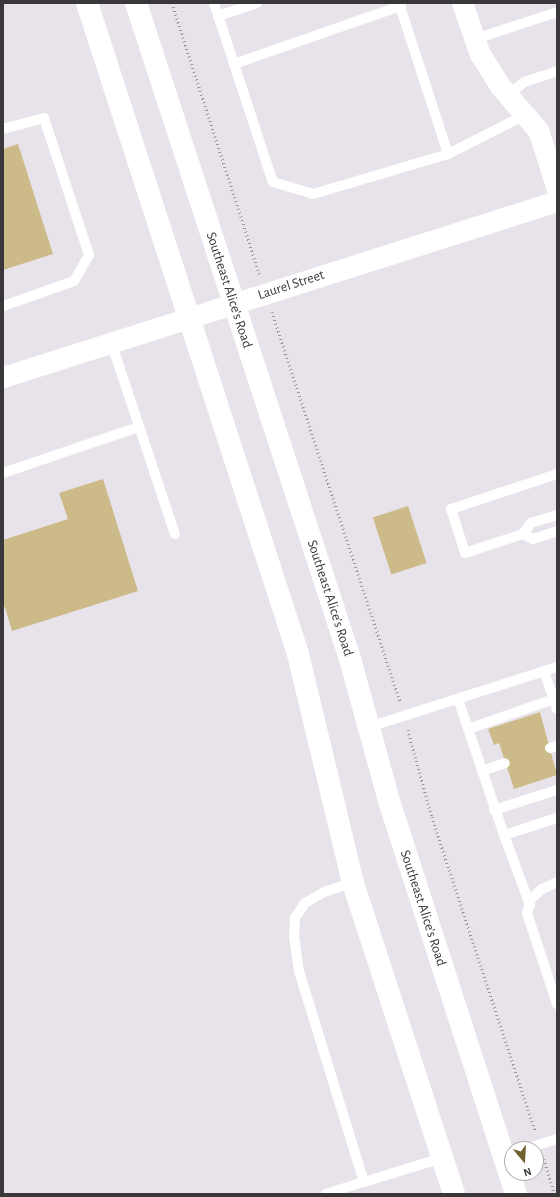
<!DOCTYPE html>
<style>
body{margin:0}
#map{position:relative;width:560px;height:1197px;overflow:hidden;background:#e8e2ea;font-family:"Alegreya Sans",sans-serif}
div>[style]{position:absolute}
.building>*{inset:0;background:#ccbb89;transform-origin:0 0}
.path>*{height:2.5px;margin-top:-1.25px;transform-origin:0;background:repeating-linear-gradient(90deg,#9a969b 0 1px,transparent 0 4px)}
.service>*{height:10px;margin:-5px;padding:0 5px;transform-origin:5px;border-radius:5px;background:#fff}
.minor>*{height:21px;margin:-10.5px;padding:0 10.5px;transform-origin:10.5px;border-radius:10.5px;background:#fff}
.secondary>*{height:22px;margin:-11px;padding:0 11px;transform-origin:11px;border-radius:11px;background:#fff}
span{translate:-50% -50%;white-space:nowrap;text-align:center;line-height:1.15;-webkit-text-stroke:3px #fff;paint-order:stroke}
.street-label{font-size:14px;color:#39373a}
.frame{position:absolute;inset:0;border:4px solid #39373a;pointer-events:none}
.north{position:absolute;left:504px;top:1141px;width:40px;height:40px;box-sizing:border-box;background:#fff;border:1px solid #b0afb0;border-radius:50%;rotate:162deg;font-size:11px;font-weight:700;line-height:16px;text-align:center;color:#39373a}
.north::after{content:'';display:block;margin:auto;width:14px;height:18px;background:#70602e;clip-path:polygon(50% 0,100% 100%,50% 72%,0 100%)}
</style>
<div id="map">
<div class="building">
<i style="clip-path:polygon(18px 144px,53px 254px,3px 270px,3px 149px)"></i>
<i style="clip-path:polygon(103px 479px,138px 591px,12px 631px,3px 601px,3px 540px,68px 519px,59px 493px)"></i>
<i style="left:408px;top:506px;width:60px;height:37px;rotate:72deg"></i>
<i style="clip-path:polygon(540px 712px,557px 775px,514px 789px,499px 743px,494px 745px,488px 729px)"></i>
</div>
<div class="path">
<i style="left:172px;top:3px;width:286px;rotate:72.1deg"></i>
<i style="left:272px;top:312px;width:410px;rotate:71.8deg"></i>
<i style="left:408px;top:730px;width:90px;rotate:74.6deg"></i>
<i style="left:432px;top:817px;width:330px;rotate:71.8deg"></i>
<i style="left:544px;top:1159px;width:37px;rotate:73deg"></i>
</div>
<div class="service">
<i style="left:214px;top:3px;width:188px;rotate:71.8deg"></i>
<i style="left:273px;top:182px;width:42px;rotate:16.7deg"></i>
<i style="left:313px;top:194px;width:141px;rotate:-16.5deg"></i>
<i style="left:399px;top:3px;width:159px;rotate:72deg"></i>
<i style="left:448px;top:154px;width:86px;rotate:-26.9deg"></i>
<i style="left:218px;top:16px;width:41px;rotate:-18.4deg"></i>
<i style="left:475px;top:39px;width:86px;rotate:-18.2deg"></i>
<i style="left:234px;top:64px;width:177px;rotate:-19.2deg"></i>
<i style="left:508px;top:95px;width:21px;rotate:-39deg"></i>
<i style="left:524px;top:82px;width:35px;rotate:-18deg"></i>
<i style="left:3px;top:129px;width:42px;rotate:-15deg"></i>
<i style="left:44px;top:118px;width:144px;rotate:71.8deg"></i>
<i style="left:89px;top:255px;width:30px;rotate:120deg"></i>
<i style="left:74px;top:281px;width:75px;rotate:160.6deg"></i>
<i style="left:111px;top:342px;width:202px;rotate:71.6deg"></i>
<i style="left:3px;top:473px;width:144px;rotate:-18.7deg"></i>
<i style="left:557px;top:474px;width:112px;rotate:161.7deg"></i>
<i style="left:451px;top:509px;width:46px;rotate:72.3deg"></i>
<i style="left:465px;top:553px;width:61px;rotate:-18.1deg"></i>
<i style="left:523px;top:534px;width:14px;rotate:-54deg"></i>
<i style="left:531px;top:523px;width:27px;rotate:-17deg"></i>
<i style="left:523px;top:534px;width:11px;rotate:27deg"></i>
<i style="left:533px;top:539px;width:25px;rotate:-18deg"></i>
<i style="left:544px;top:671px;width:40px;rotate:71.1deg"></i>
<i style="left:458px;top:699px;width:144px;rotate:71.3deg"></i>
<i style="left:369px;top:727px;width:197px;rotate:-17.7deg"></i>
<i style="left:468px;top:729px;width:94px;rotate:-19.2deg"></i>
<i style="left:550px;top:748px;width:7px;rotate:-16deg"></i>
<i style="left:482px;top:771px;width:24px;rotate:-19deg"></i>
<i style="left:494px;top:810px;width:66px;rotate:-17.6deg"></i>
<i style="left:557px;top:882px;width:17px;rotate:155deg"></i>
<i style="left:542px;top:889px;width:15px;rotate:138deg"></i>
<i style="left:531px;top:899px;width:15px;rotate:106deg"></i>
<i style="left:527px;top:913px;width:96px;rotate:71.8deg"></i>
<i style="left:353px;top:883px;width:30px;rotate:163deg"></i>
<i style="left:324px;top:892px;width:22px;rotate:150deg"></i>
<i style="left:305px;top:903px;width:18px;rotate:124deg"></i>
<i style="left:295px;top:918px;width:18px;rotate:93deg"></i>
<i style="left:294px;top:936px;width:35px;rotate:82deg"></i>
<i style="left:299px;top:971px;width:221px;rotate:72.9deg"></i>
<i style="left:364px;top:1182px;width:82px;rotate:-17.1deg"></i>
<i style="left:530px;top:905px;width:75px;rotate:-110.4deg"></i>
<i style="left:504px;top:835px;width:56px;rotate:-17.8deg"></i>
<i style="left:526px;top:1149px;width:33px;rotate:-18deg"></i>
<i style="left:326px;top:1194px;width:40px;rotate:-18deg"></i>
</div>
<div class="minor">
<i style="left:462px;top:3px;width:54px;rotate:70.6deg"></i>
<i style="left:480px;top:54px;width:36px;rotate:58deg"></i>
<i style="left:499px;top:85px;width:60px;rotate:49.1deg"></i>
<i style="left:538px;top:130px;width:62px;rotate:72.1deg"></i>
<i style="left:3px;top:377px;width:581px;rotate:-17.62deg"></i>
</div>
<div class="secondary">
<i style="left:87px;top:3px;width:684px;rotate:72.04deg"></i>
<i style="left:298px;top:654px;width:236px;rotate:76.5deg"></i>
<i style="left:353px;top:883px;width:327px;rotate:72deg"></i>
<i style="left:136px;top:3px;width:690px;rotate:71.93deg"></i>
<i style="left:350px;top:659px;width:150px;rotate:74.6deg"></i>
<i style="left:390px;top:804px;width:410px;rotate:72.1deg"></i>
</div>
<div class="street-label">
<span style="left:291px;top:285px;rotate:-18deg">Laurel Street</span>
<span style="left:229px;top:290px;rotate:72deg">Southeast Alice's Road</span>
<span style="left:330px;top:598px;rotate:72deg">Southeast Alice's Road</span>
<span style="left:423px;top:908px;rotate:72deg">Southeast Alice's Road</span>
</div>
<div class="frame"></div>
<div class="north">N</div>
</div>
